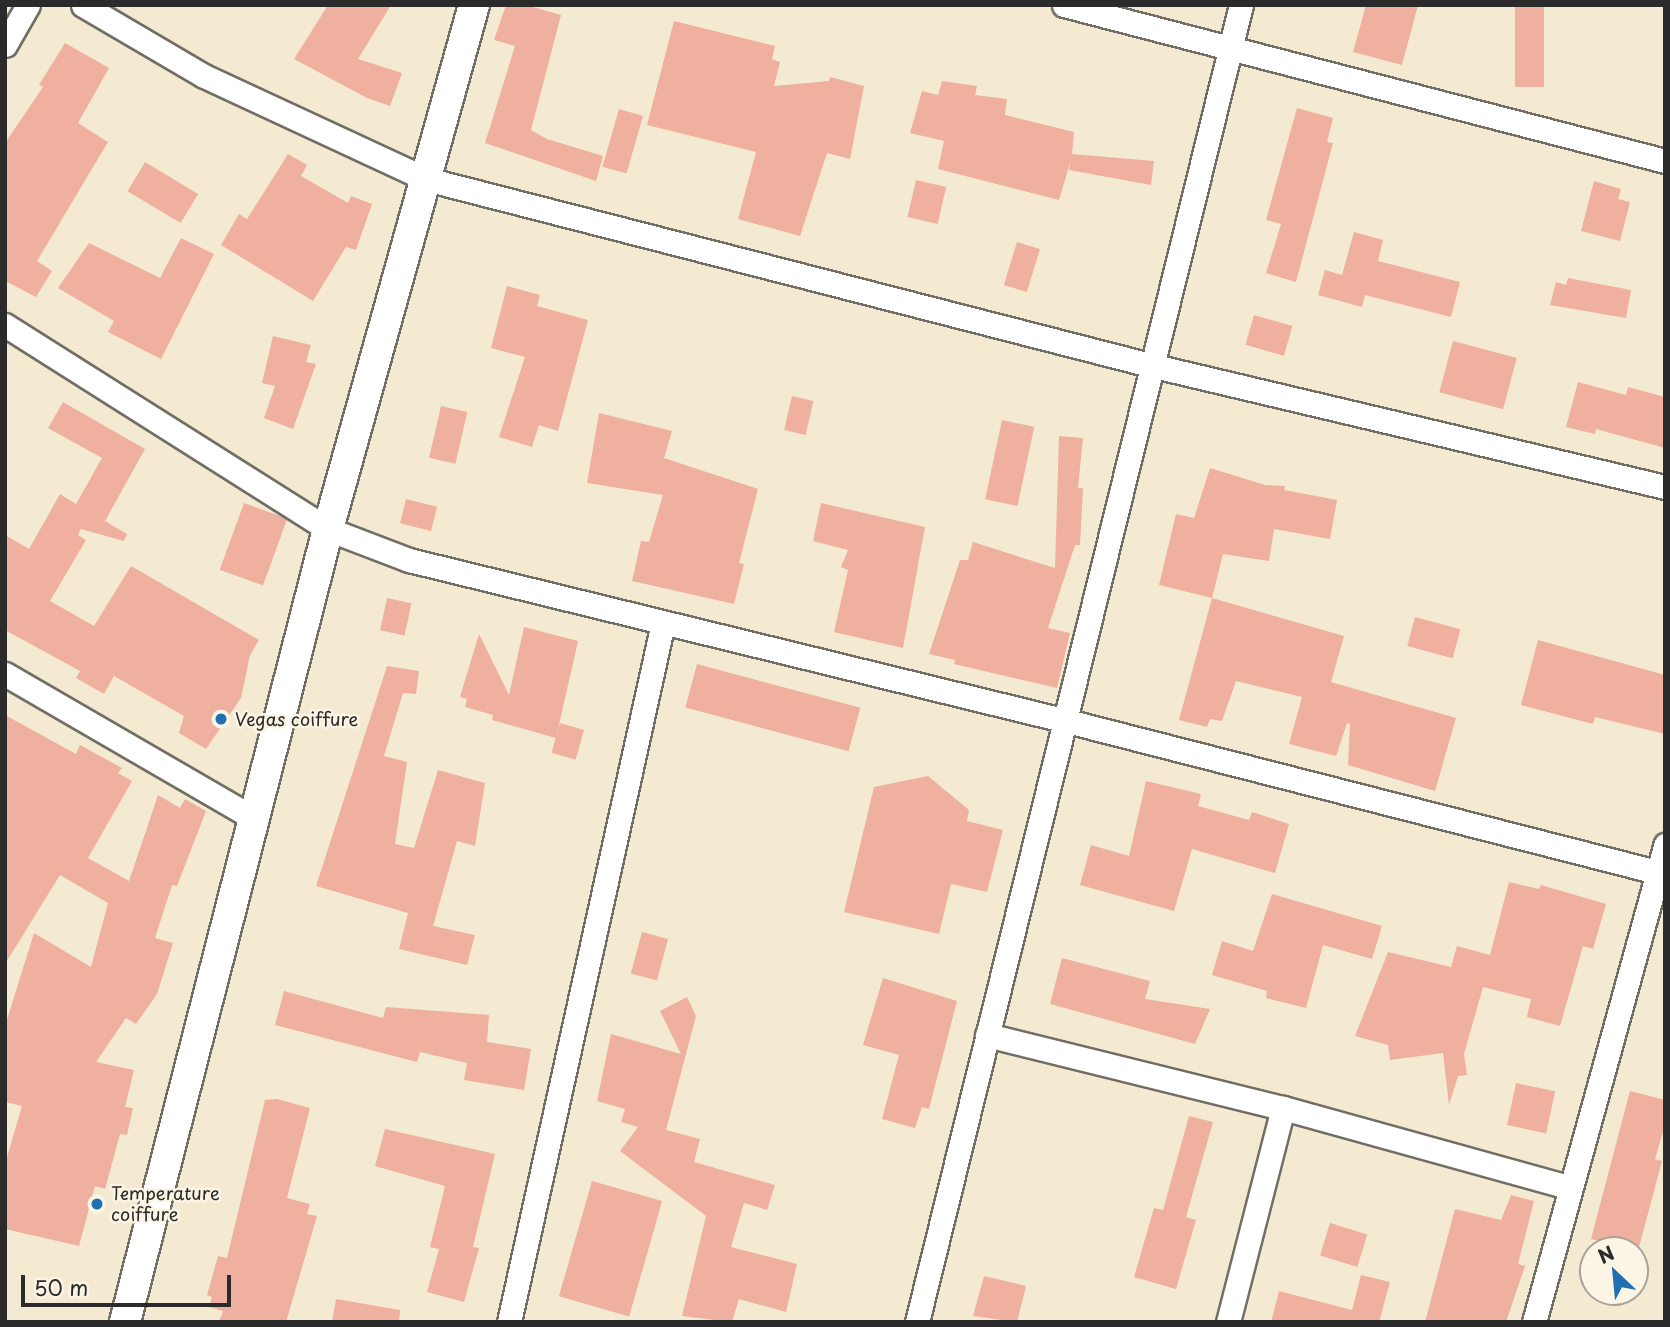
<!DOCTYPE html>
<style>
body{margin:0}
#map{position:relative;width:1670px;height:1327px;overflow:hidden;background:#f4ead1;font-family:"Playpen Sans",sans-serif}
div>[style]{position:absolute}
.building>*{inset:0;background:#efb09f;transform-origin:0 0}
.roads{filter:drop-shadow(2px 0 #716e65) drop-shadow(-2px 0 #716e65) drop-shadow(0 2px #716e65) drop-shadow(0 -2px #716e65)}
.minor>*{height:23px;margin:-11.5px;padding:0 11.5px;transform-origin:11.5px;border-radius:11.5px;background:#fff}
.tertiary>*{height:30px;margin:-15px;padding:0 15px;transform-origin:15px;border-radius:15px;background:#fff}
.dots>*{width:19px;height:19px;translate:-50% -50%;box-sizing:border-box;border:4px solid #fcf5e5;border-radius:50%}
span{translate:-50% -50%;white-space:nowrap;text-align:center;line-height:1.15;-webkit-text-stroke:5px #fcf5e5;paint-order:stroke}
.poi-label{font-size:18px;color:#2b2b2b}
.left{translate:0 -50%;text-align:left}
.frame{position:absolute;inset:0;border:7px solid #2b2b2b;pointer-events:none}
.north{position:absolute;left:1579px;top:1236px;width:70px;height:70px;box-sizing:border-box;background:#fcf5e5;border:2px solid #a8a49b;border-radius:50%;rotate:334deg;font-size:19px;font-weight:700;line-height:28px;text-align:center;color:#2b2b2b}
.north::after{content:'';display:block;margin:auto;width:24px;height:32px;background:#1f6fb2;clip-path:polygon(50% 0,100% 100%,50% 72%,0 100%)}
.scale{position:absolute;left:21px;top:1275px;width:210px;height:32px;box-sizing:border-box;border:4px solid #2b2b2b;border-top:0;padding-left:9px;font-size:21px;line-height:24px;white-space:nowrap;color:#2b2b2b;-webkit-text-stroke:5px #fcf5e5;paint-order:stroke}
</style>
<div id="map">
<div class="building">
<i style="clip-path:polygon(328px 5px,391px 5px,358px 59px,402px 73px,390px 106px,367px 98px,294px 59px)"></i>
<i style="clip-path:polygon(506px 5px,526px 5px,561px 15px,531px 130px,547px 139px,603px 156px,596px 181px,485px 143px,515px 46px,494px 40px)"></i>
<i style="clip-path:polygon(1366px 5px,1418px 5px,1402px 65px,1353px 52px)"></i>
<i style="left:1515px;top:5px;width:29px;height:82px"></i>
<i style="clip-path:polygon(674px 21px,775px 46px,772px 59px,780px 62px,774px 86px,829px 81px,830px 77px,864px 86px,850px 159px,827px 153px,800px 236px,738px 219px,756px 152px,647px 125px)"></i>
<i style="clip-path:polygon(65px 43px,109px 68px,78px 123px,108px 142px,37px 261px,52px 271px,36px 297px,5px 281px,5px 143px,43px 87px,39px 85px)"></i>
<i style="clip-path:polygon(942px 81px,977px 86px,975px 95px,1007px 99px,1005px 115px,1074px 132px,1072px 154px,1154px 161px,1151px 185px,1069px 170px,1071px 160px,1059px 200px,938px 169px,944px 141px,910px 133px,922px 91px,938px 95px)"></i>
<i style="clip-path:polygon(1297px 108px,1333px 118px,1327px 142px,1333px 143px,1296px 282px,1266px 273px,1281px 224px,1266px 220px)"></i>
<i style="left:619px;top:109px;width:25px;height:60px;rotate:16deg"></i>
<i style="clip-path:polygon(288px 154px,307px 165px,301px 176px,348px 203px,351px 196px,372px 204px,356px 250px,346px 247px,313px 301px,221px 245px,239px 214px,247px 219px)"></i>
<i style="left:145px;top:162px;width:62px;height:34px;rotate:31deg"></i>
<i style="left:916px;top:180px;width:31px;height:38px;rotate:13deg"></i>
<i style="clip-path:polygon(1594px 181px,1621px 189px,1618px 199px,1630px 202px,1620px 241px,1581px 231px)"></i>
<i style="clip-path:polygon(1354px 232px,1383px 240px,1378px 261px,1460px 282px,1451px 317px,1365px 295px,1362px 307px,1318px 295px,1325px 270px,1342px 275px)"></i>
<i style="clip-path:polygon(181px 238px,214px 254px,161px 359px,108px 332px,114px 321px,58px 288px,89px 243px,160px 278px)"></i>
<i style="left:1017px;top:242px;width:24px;height:45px;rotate:17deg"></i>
<i style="clip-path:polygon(1568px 278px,1631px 290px,1626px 318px,1550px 305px,1556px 282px,1566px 285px)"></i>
<i style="clip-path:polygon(507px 286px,540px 295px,537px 306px,588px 320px,558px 431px,539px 425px,532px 447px,499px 437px,525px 357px,491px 348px)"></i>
<i style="left:1254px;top:315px;width:40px;height:31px;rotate:16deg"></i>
<i style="clip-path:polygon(273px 336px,311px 345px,306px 362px,316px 364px,293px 429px,264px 418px,275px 386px,262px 383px)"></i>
<i style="left:1453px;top:341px;width:66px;height:53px;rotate:15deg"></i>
<i style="clip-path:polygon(1578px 382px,1626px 395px,1628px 387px,1665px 397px,1665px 448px,1596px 429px,1595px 434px,1566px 427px)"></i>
<i style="left:792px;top:396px;width:22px;height:35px;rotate:13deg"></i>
<i style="clip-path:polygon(63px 402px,145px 449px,105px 521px,127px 534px,124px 541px,81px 529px,78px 535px,86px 540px,50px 601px,94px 626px,131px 566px,259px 640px,250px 655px,241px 698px,206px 749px,179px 733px,184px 716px,114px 676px,104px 694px,76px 678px,80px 671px,5px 630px,5px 535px,29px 549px,60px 494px,76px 504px,102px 458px,48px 428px)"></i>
<i style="left:441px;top:406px;width:27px;height:53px;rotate:13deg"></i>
<i style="clip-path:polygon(599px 413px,672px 431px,664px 458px,758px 489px,739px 563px,744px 564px,734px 604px,632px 581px,641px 541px,649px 542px,663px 495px,587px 483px)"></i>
<i style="left:1002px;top:420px;width:33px;height:81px;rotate:12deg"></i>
<i style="clip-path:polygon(1059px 436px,1083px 438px,1078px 488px,1083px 488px,1080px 545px,1075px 545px,1048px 628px,1070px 633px,1057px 688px,954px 664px,955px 660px,929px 654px,960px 560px,968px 560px,973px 542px,1055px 568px)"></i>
<i style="clip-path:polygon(1210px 468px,1265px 485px,1285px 486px,1284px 490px,1337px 500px,1330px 539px,1274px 529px,1269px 561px,1223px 554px,1212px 598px,1159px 585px,1176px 514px,1194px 518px)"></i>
<i style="left:406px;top:499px;width:32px;height:25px;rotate:14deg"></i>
<i style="left:244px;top:503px;width:46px;height:71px;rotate:20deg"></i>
<i style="clip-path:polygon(821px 503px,925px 527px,903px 648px,834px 632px,848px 570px,841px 567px,848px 550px,813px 541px)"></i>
<i style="left:387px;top:598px;width:25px;height:33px;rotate:12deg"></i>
<i style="clip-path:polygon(1212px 598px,1344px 636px,1331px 682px,1456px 718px,1435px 791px,1348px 765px,1350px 724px,1347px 723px,1336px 756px,1289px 744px,1302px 697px,1236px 681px,1222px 721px,1210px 719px,1207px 727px,1179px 720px)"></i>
<i style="left:1415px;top:617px;width:47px;height:30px;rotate:15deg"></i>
<i style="clip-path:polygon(524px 627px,578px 641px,556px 738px,492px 720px,493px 715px,465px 707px,467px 699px,460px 697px,479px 634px,509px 695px)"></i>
<i style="clip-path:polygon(1538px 640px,1665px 675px,1665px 734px,1595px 717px,1593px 724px,1521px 705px)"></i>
<i style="left:697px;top:664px;width:169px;height:45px;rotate:15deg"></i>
<i style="clip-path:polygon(387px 666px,419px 671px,416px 694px,403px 693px,384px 756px,407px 762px,395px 844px,414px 848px,438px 770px,485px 783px,475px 846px,457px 841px,433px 926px,475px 935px,467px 965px,399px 949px,408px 913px,316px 886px)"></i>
<i style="clip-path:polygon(5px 715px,76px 754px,80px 745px,122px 768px,118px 773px,132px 781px,88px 858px,129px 881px,158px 795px,180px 808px,185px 799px,206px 811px,177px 886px,172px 885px,155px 938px,173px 943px,157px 994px,136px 1024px,126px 1018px,96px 1062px,134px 1070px,125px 1107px,133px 1108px,127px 1135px,120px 1134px,105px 1189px,95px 1186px,79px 1246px,5px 1229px,5px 1164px,22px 1106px,5px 1102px,5px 1026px,34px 933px,91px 967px,108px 903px,60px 875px,5px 964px)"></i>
<i style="left:560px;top:723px;width:25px;height:31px;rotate:16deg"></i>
<i style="clip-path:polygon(928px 776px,969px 810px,967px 821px,1003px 830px,987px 892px,951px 884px,939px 934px,844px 912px,874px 787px)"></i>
<i style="clip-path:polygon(1146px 781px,1201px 794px,1198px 806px,1249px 820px,1252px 812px,1289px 824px,1275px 873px,1192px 849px,1174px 911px,1080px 885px,1091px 845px,1129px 856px)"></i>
<i style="clip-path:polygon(1509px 882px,1539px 889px,1541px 885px,1606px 904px,1593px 949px,1583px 946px,1560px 1026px,1527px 1017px,1531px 999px,1483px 987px,1464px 1054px,1467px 1075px,1458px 1076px,1449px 1105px,1443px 1053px,1390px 1060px,1388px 1045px,1355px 1036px,1388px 952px,1451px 967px,1457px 946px,1490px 955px)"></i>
<i style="clip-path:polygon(1272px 894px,1382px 926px,1372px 959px,1323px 945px,1306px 1008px,1266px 998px,1267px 991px,1212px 975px,1222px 941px,1253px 951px)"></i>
<i style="left:642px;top:932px;width:27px;height:43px;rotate:15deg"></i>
<i style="clip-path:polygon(1062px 958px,1150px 981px,1145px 999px,1210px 1009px,1195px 1044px,1050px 1004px)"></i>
<i style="clip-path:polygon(883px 978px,957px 1001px,929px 1109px,922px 1107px,915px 1128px,882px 1119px,899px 1055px,863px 1045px)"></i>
<i style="clip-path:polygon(284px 991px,383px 1018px,386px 1007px,489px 1015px,487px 1042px,531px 1049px,524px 1090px,464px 1080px,467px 1063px,420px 1052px,417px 1062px,275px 1025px)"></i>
<i style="clip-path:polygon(687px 997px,696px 1016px,666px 1130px,700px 1139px,694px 1162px,775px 1185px,767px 1210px,744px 1203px,731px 1247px,797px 1264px,786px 1312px,739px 1299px,732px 1322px,682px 1316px,706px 1216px,620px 1151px,638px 1127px,621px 1122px,625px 1109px,597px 1101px,611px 1034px,681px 1054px,660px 1011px)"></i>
<i style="left:1516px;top:1083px;width:40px;height:43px;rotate:12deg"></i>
<i style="clip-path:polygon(1630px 1091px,1665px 1100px,1665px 1125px,1655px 1159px,1662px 1161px,1638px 1251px,1591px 1239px)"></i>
<i style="clip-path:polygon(277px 1099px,310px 1108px,287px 1198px,310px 1204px,307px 1214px,317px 1216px,286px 1322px,219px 1322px,223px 1311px,209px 1307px,212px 1297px,207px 1295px,218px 1256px,227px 1258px,265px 1100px)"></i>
<i style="clip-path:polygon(1189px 1116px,1213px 1122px,1186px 1217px,1196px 1220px,1176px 1289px,1134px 1277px,1154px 1208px,1163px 1210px)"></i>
<i style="clip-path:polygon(385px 1129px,495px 1154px,473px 1247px,479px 1248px,464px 1302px,427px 1292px,439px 1249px,430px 1247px,445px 1186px,375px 1166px)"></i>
<i style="left:592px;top:1181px;width:73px;height:120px;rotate:16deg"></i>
<i style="clip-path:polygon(1511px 1195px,1534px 1201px,1518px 1264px,1525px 1266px,1506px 1322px,1425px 1322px,1455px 1209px,1501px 1220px)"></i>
<i style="left:1330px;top:1223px;width:39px;height:34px;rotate:17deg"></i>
<i style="clip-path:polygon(1361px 1275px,1390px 1282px,1379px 1322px,1271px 1322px,1279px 1291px,1352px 1310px)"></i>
<i style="clip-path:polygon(984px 1276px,1026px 1286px,1017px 1322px,973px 1316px)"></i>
<i style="clip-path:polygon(336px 1299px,400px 1310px,399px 1322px,332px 1322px)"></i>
</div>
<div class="roads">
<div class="minor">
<i style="left:83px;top:5px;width:140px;rotate:30.4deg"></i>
<i style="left:204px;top:76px;width:245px;rotate:24.9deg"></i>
<i style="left:426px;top:179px;width:748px;rotate:14.41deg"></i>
<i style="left:1150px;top:365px;width:529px;rotate:13.33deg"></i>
<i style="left:1064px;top:5px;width:621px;rotate:14.55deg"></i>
<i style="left:5px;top:45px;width:46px;rotate:-60.1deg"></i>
<i style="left:5px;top:325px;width:382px;rotate:32.3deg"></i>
<i style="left:328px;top:529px;width:87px;rotate:20.9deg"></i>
<i style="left:409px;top:560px;width:677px;rotate:13.75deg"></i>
<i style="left:1067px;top:721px;width:609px;rotate:14.36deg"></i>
<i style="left:5px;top:674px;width:289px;rotate:30.1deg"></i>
<i style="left:987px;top:1035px;width:305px;rotate:13.9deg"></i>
<i style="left:1283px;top:1108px;width:296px;rotate:15.5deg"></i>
<i style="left:509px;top:1322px;width:716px;rotate:-77.58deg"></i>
<i style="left:917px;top:1322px;width:1356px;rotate:-76.18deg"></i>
<i style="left:1228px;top:1322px;width:221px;rotate:-75.6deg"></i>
<i style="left:1534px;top:1322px;width:495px;rotate:-74.6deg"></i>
</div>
<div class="tertiary">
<i style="left:125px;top:1322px;width:819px;rotate:-75.64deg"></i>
<i style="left:328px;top:529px;width:544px;rotate:-74.43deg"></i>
</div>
</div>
<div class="dots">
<i style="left:221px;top:719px;background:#1f6fb2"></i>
<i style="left:97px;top:1204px;background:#1f6fb2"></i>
</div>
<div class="poi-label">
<span class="left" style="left:235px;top:719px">Vegas coiffure</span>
<span class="left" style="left:111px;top:1204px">Temperature<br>coiffure</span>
</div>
<div class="frame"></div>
<div class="north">N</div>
<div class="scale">50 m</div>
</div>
